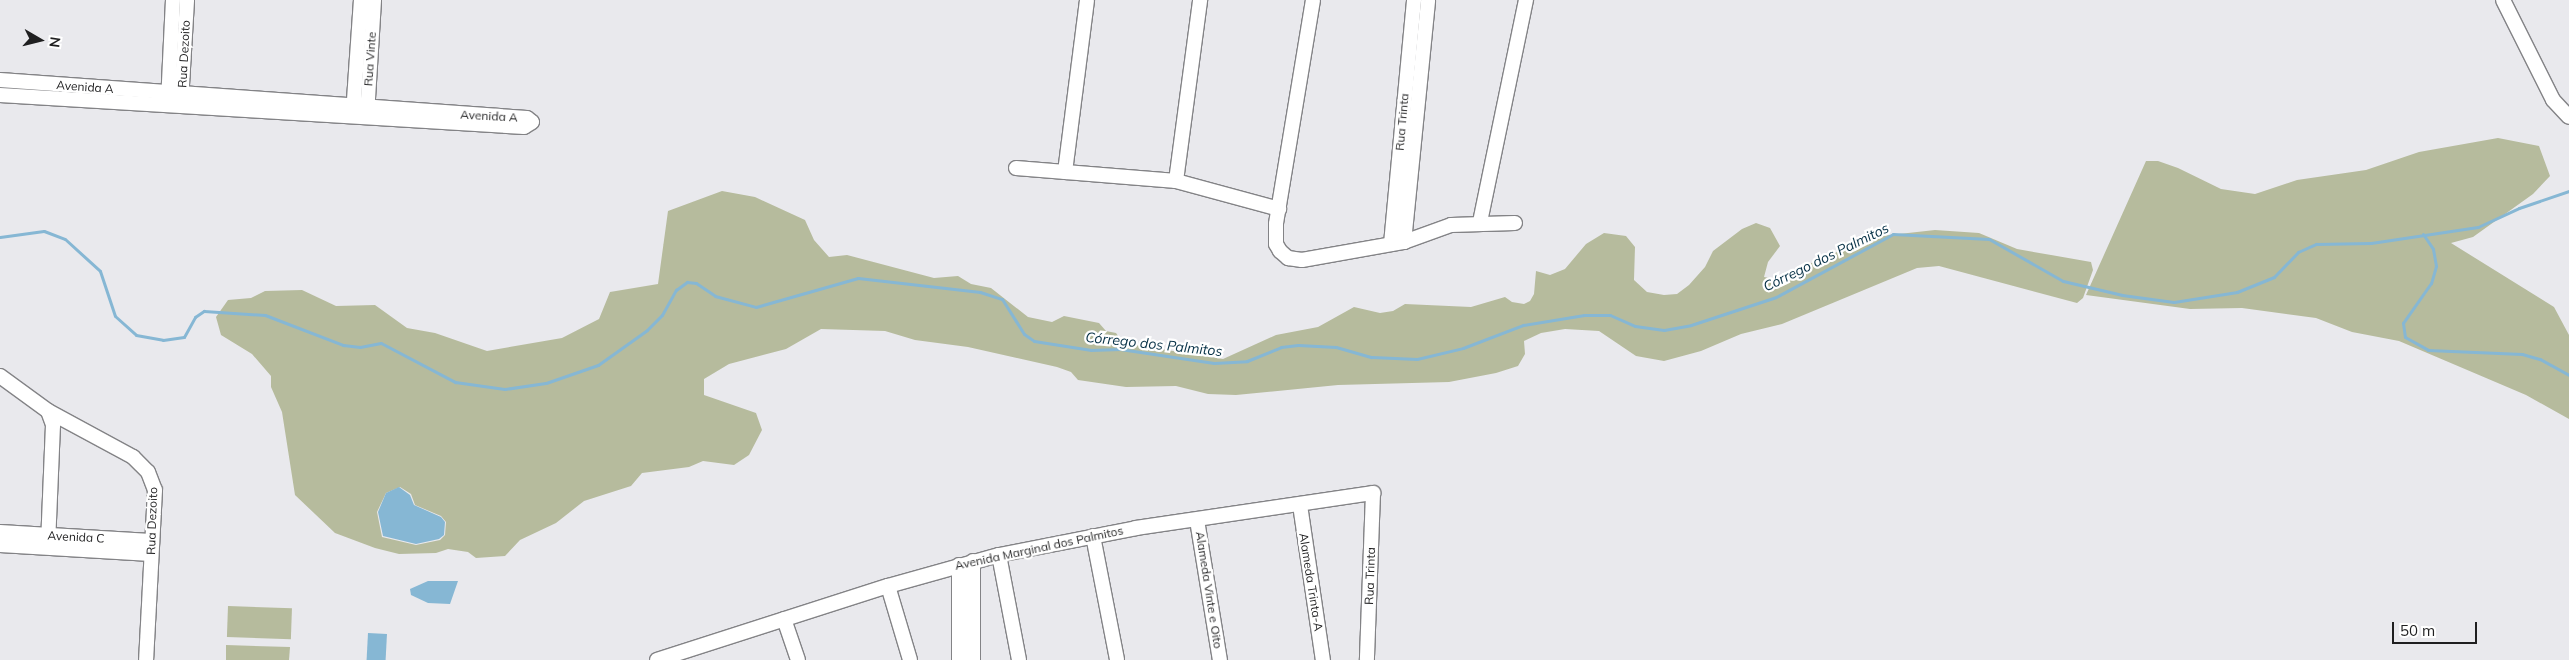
<!DOCTYPE html>
<meta charset="utf-8">
<style>
body{margin:0}
#map{position:relative;width:2569px;height:660px;overflow:hidden;background:#e9e9ed;font-family:Mulish,sans-serif}
div>[style]{position:absolute}
.green>*{inset:0;background:#b6bb9d;transform-origin:0 0}
.water>*{inset:0;background:#86b7d4;transform-origin:0 0}
.stream>*{height:3px;margin:-1.5px;padding:0 1.5px;transform-origin:1.5px;border-radius:1.5px;background:#86b7d4}
.roads{filter:drop-shadow(1px 0 #838386) drop-shadow(-1px 0 #838386) drop-shadow(0 1px #838386) drop-shadow(0 -1px #838386)}
.minor>*{height:14px;margin:-7px;padding:0 7px;transform-origin:7px;border-radius:7px;background:#fff}
span{translate:-50% -50%;white-space:nowrap;text-align:center;line-height:1.15;-webkit-text-stroke:4.5px #fff;paint-order:stroke}
.street-label{font-size:12px;color:#1f1f20}
.water-label{font-size:14px;color:#083247;font-style:italic}
.north{position:absolute;left:15px;top:15px;width:50px;height:50px;-webkit-text-stroke:4px #fff;paint-order:stroke;rotate:98deg;font-size:14px;font-weight:700;line-height:20px;text-align:center;color:#1f1f20}
.north::after{content:'';display:block;margin:auto;width:18px;height:22px;background:#1f1f20;clip-path:polygon(50% 0,100% 100%,50% 72%,0 100%)}
.scale{position:absolute;left:2392px;top:622px;width:85px;height:22px;box-sizing:border-box;border:2px solid #1f1f20;border-top:0;padding-left:6px;font-size:15px;line-height:18px;white-space:nowrap;color:#1f1f20;-webkit-text-stroke:4px #fff;paint-order:stroke}
</style>
<div id="map">
<div class="green">
<i style="clip-path:polygon(2498px 138px,2539px 146px,2550px 176px,2533px 194px,2473px 237px,2451px 243px,2554px 307px,2569px 335px,2569px 419px,2526px 395px,2399px 341px,2352px 332px,2316px 318px,2242px 308px,2190px 309px,2086px 295px,2146px 161px,2158px 161px,2178px 168px,2221px 189px,2255px 194px,2297px 180px,2366px 170px,2419px 152px)"></i>
<i style="clip-path:polygon(evenodd,722px 191px,755px 197px,805px 220px,814px 240px,829px 257px,847px 255px,934px 278px,958px 276px,971px 284px,991px 288px,1028px 317px,1052px 322px,1064px 316px,1099px 323px,1106px 331px,1116px 333px,1123px 343px,1223px 359px,1276px 335px,1318px 327px,1354px 307px,1380px 313px,1393px 311px,1405px 304px,1471px 307px,1505px 297px,1512px 302px,1524px 304px,1530px 301px,1534px 294px,1536px 271px,1550px 275px,1565px 269px,1586px 244px,1604px 233px,1626px 236px,1635px 247px,1634px 280px,1647px 292px,1664px 295px,1677px 294px,1689px 285px,1705px 267px,1713px 251px,1742px 229px,1756px 223px,1770px 228px,1780px 246px,1768px 262px,1764px 277px,1774px 279px,1872px 237px,1935px 230px,1979px 233px,2017px 249px,2091px 262px,2093px 270px,2083px 298px,2077px 303px,1939px 266px,1917px 268px,1782px 324px,1741px 334px,1701px 351px,1664px 361px,1636px 356px,1599px 331px,1565px 329px,1541px 333px,1524px 341px,1525px 354px,1518px 366px,1496px 373px,1449px 382px,1338px 385px,1236px 395px,1208px 394px,1176px 386px,1126px 387px,1078px 380px,1071px 372px,1057px 367px,968px 347px,915px 340px,885px 331px,821px 329px,786px 349px,729px 364px,704px 379px,704px 395px,756px 413px,762px 430px,749px 455px,734px 465px,703px 461px,689px 467px,642px 473px,631px 486px,584px 501px,556px 523px,520px 540px,505px 556px,476px 558px,468px 552px,448px 549px,436px 553px,399px 554px,375px 548px,335px 533px,295px 495px,282px 412px,271px 387px,271px 376px,252px 354px,221px 335px,216px 317px,228px 300px,251px 298px,265px 291px,302px 290px,336px 306px,375px 305px,407px 328px,435px 333px,487px 351px,562px 338px,599px 319px,610px 292px,658px 284px,668px 211px,722px 191px,400px 487px,411px 494px,415px 505px,441px 516px,446px 522px,445px 535px,440px 540px,416px 545px,382px 537px,377px 512px,386px 493px,400px 487px)"></i>
<i style="left:228px;top:606px;width:64px;height:31px;rotate:2deg"></i>
<i style="clip-path:polygon(226px 645px,290px 647px,289px 660px,226px 660px)"></i>
</div>
<div class="water">
<i style="clip-path:polygon(399px 487px,410px 495px,414px 505px,441px 517px,445px 522px,444px 535px,439px 539px,416px 544px,383px 536px,378px 512px,386px 493px)"></i>
<i style="clip-path:polygon(428px 581px,458px 581px,450px 604px,428px 603px,411px 595px,410px 589px)"></i>
<i style="left:368px;top:633px;width:19px;height:27px;rotate:3deg"></i>
</div>
<div class="stream">
<i style="left:2423px;top:234px;width:18px;rotate:56deg"></i>
<i style="left:2433px;top:249px;width:17px;rotate:80deg"></i>
<i style="left:2436px;top:266px;width:18px;rotate:106deg"></i>
<i style="left:2431px;top:283px;width:49px;rotate:125deg"></i>
<i style="left:2403px;top:323px;width:14px;rotate:82deg"></i>
<i style="left:2405px;top:337px;width:26px;rotate:29deg"></i>
<i style="left:2428px;top:350px;width:94px;rotate:2.4deg"></i>
<i style="left:2522px;top:354px;width:19px;rotate:16deg"></i>
<i style="left:2540px;top:359px;width:33px;rotate:29deg"></i>
<i style="left:0;top:237px;width:44px;rotate:-7.8deg"></i>
<i style="left:44px;top:231px;width:22px;rotate:21deg"></i>
<i style="left:65px;top:239px;width:47px;rotate:42.4deg"></i>
<i style="left:100px;top:271px;width:47px;rotate:71.6deg"></i>
<i style="left:115px;top:316px;width:28px;rotate:42deg"></i>
<i style="left:136px;top:335px;width:27px;rotate:10deg"></i>
<i style="left:163px;top:340px;width:21px;rotate:-8deg"></i>
<i style="left:184px;top:337px;width:23px;rotate:-61deg"></i>
<i style="left:195px;top:317px;width:11px;rotate:-34deg"></i>
<i style="left:204px;top:311px;width:61px;rotate:3.8deg"></i>
<i style="left:265px;top:315px;width:84px;rotate:21deg"></i>
<i style="left:343px;top:345px;width:17px;rotate:7deg"></i>
<i style="left:360px;top:347px;width:21px;rotate:-11deg"></i>
<i style="left:381px;top:343px;width:84px;rotate:27.8deg"></i>
<i style="left:455px;top:382px;width:50px;rotate:8deg"></i>
<i style="left:505px;top:389px;width:41px;rotate:-8.3deg"></i>
<i style="left:546px;top:383px;width:55px;rotate:-19.1deg"></i>
<i style="left:598px;top:365px;width:60px;rotate:-35.5deg"></i>
<i style="left:647px;top:330px;width:21px;rotate:-45deg"></i>
<i style="left:662px;top:315px;width:29px;rotate:-61deg"></i>
<i style="left:676px;top:290px;width:14px;rotate:-36deg"></i>
<i style="left:687px;top:282px;width:9px;rotate:6deg"></i>
<i style="left:696px;top:283px;width:23px;rotate:34deg"></i>
<i style="left:715px;top:296px;width:42px;rotate:15deg"></i>
<i style="left:756px;top:307px;width:106px;rotate:-15.9deg"></i>
<i style="left:858px;top:278px;width:123px;rotate:6.5deg"></i>
<i style="left:980px;top:292px;width:23px;rotate:18deg"></i>
<i style="left:1002px;top:299px;width:41px;rotate:57.8deg"></i>
<i style="left:1024px;top:334px;width:12px;rotate:35deg"></i>
<i style="left:1034px;top:341px;width:58px;rotate:9deg"></i>
<i style="left:1091px;top:350px;width:29px;rotate:-2deg"></i>
<i style="left:1120px;top:349px;width:95px;rotate:8.5deg"></i>
<i style="left:1214px;top:363px;width:33px;rotate:-3deg"></i>
<i style="left:1247px;top:361px;width:37px;rotate:-22deg"></i>
<i style="left:1281px;top:347px;width:17px;rotate:-7deg"></i>
<i style="left:1298px;top:345px;width:38px;rotate:3deg"></i>
<i style="left:1336px;top:347px;width:37px;rotate:16deg"></i>
<i style="left:1372px;top:357px;width:45px;rotate:2.5deg"></i>
<i style="left:1417px;top:359px;width:47px;rotate:-13.4deg"></i>
<i style="left:1463px;top:348px;width:64px;rotate:-21deg"></i>
<i style="left:1523px;top:325px;width:62px;rotate:-9.3deg"></i>
<i style="left:1584px;top:315px;width:26px"></i>
<i style="left:1610px;top:315px;width:27px;rotate:24deg"></i>
<i style="left:1635px;top:326px;width:29px;rotate:8deg"></i>
<i style="left:1664px;top:330px;width:27px;rotate:-10deg"></i>
<i style="left:1691px;top:325px;width:89px;rotate:-18.2deg"></i>
<i style="left:1776px;top:297px;width:133px;rotate:-28.3deg"></i>
<i style="left:1893px;top:234px;width:96px;rotate:3deg"></i>
<i style="left:1989px;top:239px;width:85px;rotate:29.6deg"></i>
<i style="left:2063px;top:281px;width:61px;rotate:13.3deg"></i>
<i style="left:2122px;top:295px;width:52px;rotate:7.7deg"></i>
<i style="left:2174px;top:302px;width:64px;rotate:-9deg"></i>
<i style="left:2237px;top:292px;width:40px;rotate:-22deg"></i>
<i style="left:2274px;top:277px;width:35px;rotate:-46deg"></i>
<i style="left:2298px;top:252px;width:20px;rotate:-24deg"></i>
<i style="left:2316px;top:244px;width:55px;rotate:-1deg"></i>
<i style="left:2371px;top:243px;width:108px;rotate:-8.5deg"></i>
<i style="left:2478px;top:227px;width:45px;rotate:-24.9deg"></i>
<i style="left:2519px;top:208px;width:53px;rotate:-18.8deg"></i>
</div>
<div class="roads">
<div class="minor">
<i style="left:1313px;top:0;width:227px;rotate:99.4deg"></i>
<i style="left:1276px;top:224px;width:20px;rotate:90deg"></i>
<i style="left:1276px;top:244px;width:8px;rotate:60deg"></i>
<i style="left:1280px;top:251px;width:11px;rotate:41deg"></i>
<i style="left:1288px;top:258px;width:14px;rotate:8deg"></i>
<i style="left:1302px;top:260px;width:104px;rotate:-10deg"></i>
<i style="left:1404px;top:242px;width:50px;rotate:-19.9deg"></i>
<i style="left:1451px;top:225px;width:64px;rotate:-1.8deg"></i>
<i style="left:2503px;top:0;width:112px;rotate:63.4deg"></i>
<i style="left:2553px;top:100px;width:23px;rotate:47deg"></i>
<i style="left:0;top:80px;width:528px;rotate:4.12deg"></i>
<i style="left:527px;top:118px;width:6px;rotate:39deg"></i>
<i style="left:532px;top:122px;width:9px;rotate:148deg"></i>
<i style="left:524px;top:127px;width:525px;rotate:-176.51deg"></i>
<i style="left:168px;top:102px;width:102px;rotate:-87.2deg"></i>
<i style="left:181px;top:102px;width:102px;rotate:-86.6deg"></i>
<i style="left:353px;top:114px;width:114px;rotate:-86deg"></i>
<i style="left:367px;top:115px;width:115px;rotate:-86.5deg"></i>
<i style="left:1016px;top:168px;width:161px;rotate:4.6deg"></i>
<i style="left:1176px;top:181px;width:107px;rotate:15.2deg"></i>
<i style="left:1065px;top:172px;width:173px;rotate:-82.7deg"></i>
<i style="left:1176px;top:181px;width:183px;rotate:-82.4deg"></i>
<i style="left:1480px;top:222px;width:227px;rotate:-78.3deg"></i>
<i style="left:1404px;top:242px;width:243px;rotate:-84.3deg"></i>
<i style="left:1391px;top:244px;width:245px;rotate:-84.6deg"></i>
<i style="left:0;top:376px;width:59px;rotate:36.1deg"></i>
<i style="left:48px;top:411px;width:97px;rotate:28.4deg"></i>
<i style="left:133px;top:457px;width:21px;rotate:45deg"></i>
<i style="left:148px;top:472px;width:19px;rotate:69deg"></i>
<i style="left:155px;top:490px;width:170px;rotate:93deg"></i>
<i style="left:48px;top:411px;width:15px;rotate:70deg"></i>
<i style="left:53px;top:425px;width:119px;rotate:92.4deg"></i>
<i style="left:1300px;top:505px;width:157px;rotate:81.6deg"></i>
<i style="left:1197px;top:520px;width:142px;rotate:80.7deg"></i>
<i style="left:0;top:532px;width:151px;rotate:3.4deg"></i>
<i style="left:1093px;top:536px;width:126px;rotate:79deg"></i>
<i style="left:0;top:545px;width:151px;rotate:3.4deg"></i>
<i style="left:999px;top:555px;width:107px;rotate:79.2deg"></i>
<i style="left:888px;top:586px;width:77px;rotate:73.4deg"></i>
<i style="left:784px;top:619px;width:43px;rotate:71.1deg"></i>
<i style="left:657px;top:660px;width:243px;rotate:-17.8deg"></i>
<i style="left:888px;top:586px;width:115px;rotate:-15.6deg"></i>
<i style="left:999px;top:555px;width:140px;rotate:-11.1deg"></i>
<i style="left:1136px;top:528px;width:240px;rotate:-8.4deg"></i>
<i style="left:1373px;top:493px;width:167px;rotate:92.1deg"></i>
<i style="left:959px;top:660px;width:95px;rotate:-90deg"></i>
<i style="left:973px;top:660px;width:99px;rotate:-90deg"></i>
</div>
</div>
<div class="street-label">
<span style="left:184px;top:54px;rotate:-87deg">Rua Dezoito</span>
<span style="left:370px;top:59px;rotate:-86deg">Rua Vinte</span>
<span style="left:85px;top:87px;rotate:4deg">Avenida A</span>
<span style="left:489px;top:116px;rotate:3deg">Avenida A</span>
<span style="left:1402px;top:122px;rotate:-85deg">Rua Trinta</span>
<span style="left:152px;top:521px;rotate:-88deg">Rua Dezoito</span>
<span style="left:76px;top:537px;rotate:3deg">Avenida C</span>
<span style="left:1039px;top:548px;rotate:-12deg">Avenida Marginal dos Palmitos</span>
<span style="left:1370px;top:576px;rotate:-88deg">Rua Trinta</span>
<span style="left:1311px;top:582px;rotate:81deg">Alameda Trinta-A</span>
<span style="left:1209px;top:590px;rotate:81deg">Alameda Vinte e Oito</span>
</div>
<div class="water-label">
<span style="left:1826px;top:257px;rotate:-26deg">Córrego dos Palmitos</span>
<span style="left:1154px;top:344px;rotate:6deg">Córrego dos Palmitos</span>
</div>
<div class="north">N</div>
<div class="scale">50 m</div>
</div>
